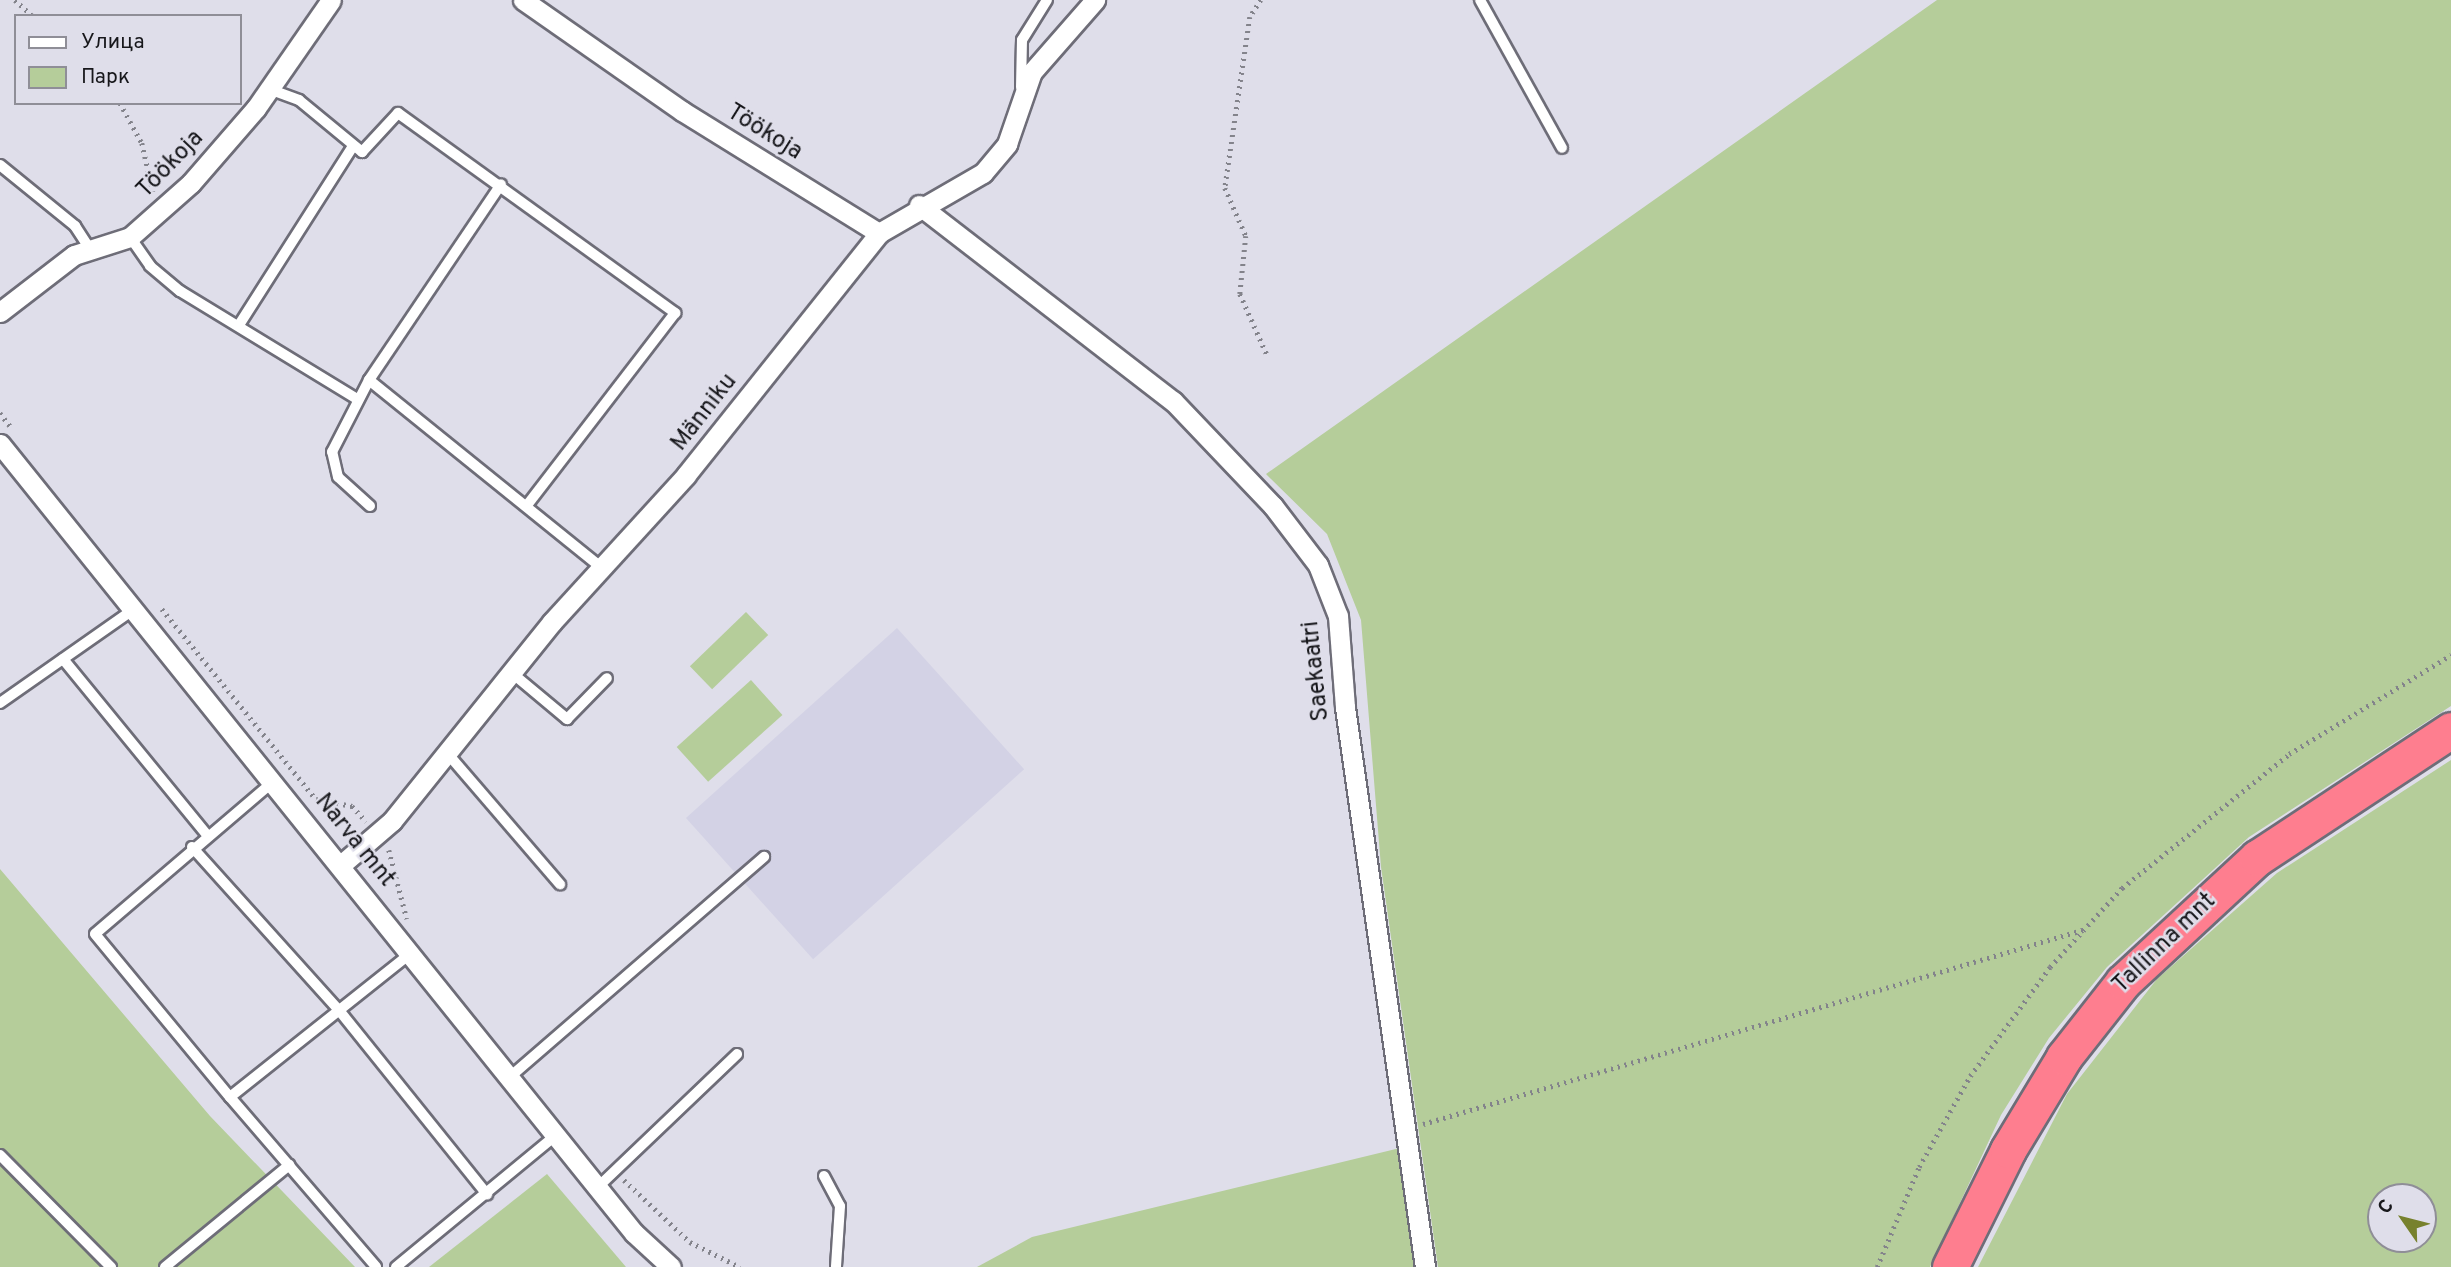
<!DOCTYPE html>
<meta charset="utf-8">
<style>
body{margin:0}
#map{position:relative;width:2451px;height:1267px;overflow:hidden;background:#dfdeea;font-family:Overpass,sans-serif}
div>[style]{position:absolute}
.built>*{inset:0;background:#d3d2e5;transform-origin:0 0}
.green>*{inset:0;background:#b5cd9a;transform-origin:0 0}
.path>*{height:4.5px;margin-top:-2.25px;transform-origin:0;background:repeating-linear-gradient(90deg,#83838b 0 2px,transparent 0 7px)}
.roads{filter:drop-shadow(2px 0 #6e6d78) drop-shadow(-2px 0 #6e6d78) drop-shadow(0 2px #6e6d78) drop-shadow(0 -2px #6e6d78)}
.lane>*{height:10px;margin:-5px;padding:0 5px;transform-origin:5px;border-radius:5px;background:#fff}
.street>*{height:19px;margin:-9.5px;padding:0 9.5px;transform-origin:9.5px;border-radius:9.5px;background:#fff}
.highway>*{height:35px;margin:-17.5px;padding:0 17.5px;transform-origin:17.5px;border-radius:17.5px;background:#fe7e8f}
span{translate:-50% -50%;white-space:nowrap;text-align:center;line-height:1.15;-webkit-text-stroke:5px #dfdeea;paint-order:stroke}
.street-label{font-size:24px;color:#17171b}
.legend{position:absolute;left:14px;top:14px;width:228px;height:91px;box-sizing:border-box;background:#dfdeea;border:2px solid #8f8e97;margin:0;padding:9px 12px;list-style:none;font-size:21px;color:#17171b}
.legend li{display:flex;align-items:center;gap:14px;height:35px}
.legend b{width:35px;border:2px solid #8f8e97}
.north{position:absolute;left:2367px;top:1183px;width:70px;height:70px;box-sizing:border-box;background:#dfdeea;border:2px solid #8f8e97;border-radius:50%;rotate:305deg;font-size:19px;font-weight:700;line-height:28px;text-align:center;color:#17171b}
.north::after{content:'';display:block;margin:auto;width:24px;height:32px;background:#77812d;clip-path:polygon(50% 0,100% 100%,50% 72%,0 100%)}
</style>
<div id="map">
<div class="built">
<i style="left:897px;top:628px;width:190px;height:284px;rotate:48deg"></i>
</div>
<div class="green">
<i style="clip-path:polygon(1937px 0,2451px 0,2451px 706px,2249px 837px,2107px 967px,2049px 1038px,2001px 1115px,1930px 1267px,1438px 1267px,1381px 867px,1361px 620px,1327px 534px,1266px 474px)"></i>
<i style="left:746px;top:612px;width:32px;height:78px;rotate:46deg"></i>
<i style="left:751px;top:680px;width:47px;height:100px;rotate:48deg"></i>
<i style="clip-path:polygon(evenodd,2451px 760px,2451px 1267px,1978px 1267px,2067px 1094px,2157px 979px,2277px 873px,2451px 760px,2381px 1197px,2423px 1197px,2423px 1239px,2381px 1239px,2381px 1197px)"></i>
<i style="clip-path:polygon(0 869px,210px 1116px,355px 1267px,0 1267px)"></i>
<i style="clip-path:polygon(1400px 1148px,1416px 1267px,977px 1267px,1032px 1237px)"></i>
<i style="clip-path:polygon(547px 1174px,626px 1267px,429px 1267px)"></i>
</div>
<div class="path">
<i style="left:15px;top:0;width:24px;rotate:42deg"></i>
<i style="left:1261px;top:0;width:20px;rotate:123deg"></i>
<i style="left:1250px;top:17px;width:173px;rotate:98.3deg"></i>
<i style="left:1225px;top:188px;width:52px;rotate:66.4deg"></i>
<i style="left:1246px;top:236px;width:58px;rotate:95.9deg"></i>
<i style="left:1240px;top:294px;width:69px;rotate:66deg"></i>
<i style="left:120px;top:103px;width:46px;rotate:61.2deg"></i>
<i style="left:142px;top:143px;width:50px;rotate:77.3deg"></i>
<i style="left:147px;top:103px;width:16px"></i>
<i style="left:0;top:413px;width:18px;rotate:52deg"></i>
<i style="left:162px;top:609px;width:245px;rotate:51deg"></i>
<i style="left:316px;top:799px;width:37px;rotate:11deg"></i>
<i style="left:352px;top:806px;width:21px;rotate:47deg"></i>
<i style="left:389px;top:850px;width:71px;rotate:75.4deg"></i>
<i style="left:1423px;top:1124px;width:691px;rotate:-16.39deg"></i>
<i style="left:624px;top:1180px;width:91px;rotate:43.2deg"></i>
<i style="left:690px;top:1242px;width:56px;rotate:26.6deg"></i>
<i style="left:1877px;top:1267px;width:108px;rotate:-67.2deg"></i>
<i style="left:1919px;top:1167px;width:104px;rotate:-60.7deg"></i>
<i style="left:1970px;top:1076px;width:135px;rotate:-53.7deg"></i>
<i style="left:2050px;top:967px;width:107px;rotate:-47.7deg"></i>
<i style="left:2122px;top:888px;width:214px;rotate:-38.7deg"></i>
<i style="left:2289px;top:754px;width:190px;rotate:-31.4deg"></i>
</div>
<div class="roads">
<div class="lane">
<i style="left:1480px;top:0;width:169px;rotate:61deg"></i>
<i style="left:1021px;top:87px;width:47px;rotate:-88.8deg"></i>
<i style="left:1022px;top:40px;width:47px;rotate:-58deg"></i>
<i style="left:269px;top:89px;width:32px;rotate:20deg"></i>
<i style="left:299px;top:100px;width:82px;rotate:39.5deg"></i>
<i style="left:362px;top:152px;width:53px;rotate:-47.3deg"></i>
<i style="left:398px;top:113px;width:342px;rotate:35.8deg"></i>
<i style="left:675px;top:313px;width:242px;rotate:127.6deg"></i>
<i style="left:0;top:165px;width:97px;rotate:39.1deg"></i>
<i style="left:75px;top:226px;width:27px;rotate:57deg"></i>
<i style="left:130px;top:237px;width:35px;rotate:55deg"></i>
<i style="left:150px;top:266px;width:39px;rotate:40deg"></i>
<i style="left:180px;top:291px;width:207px;rotate:31.4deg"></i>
<i style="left:239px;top:325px;width:212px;rotate:-57.5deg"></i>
<i style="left:369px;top:380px;width:299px;rotate:38.9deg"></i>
<i style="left:370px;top:506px;width:43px;rotate:-137.8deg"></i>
<i style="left:338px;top:477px;width:26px;rotate:-103deg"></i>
<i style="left:332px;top:452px;width:81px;rotate:-62.8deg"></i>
<i style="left:369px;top:380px;width:236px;rotate:-56deg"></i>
<i style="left:63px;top:659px;width:227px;rotate:50.7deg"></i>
<i style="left:512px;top:673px;width:72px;rotate:39.9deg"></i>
<i style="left:567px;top:719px;width:57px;rotate:-45.7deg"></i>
<i style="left:0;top:703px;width:164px;rotate:-35deg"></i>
<i style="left:448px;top:754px;width:172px;rotate:49.3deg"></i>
<i style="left:274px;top:781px;width:235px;rotate:139.5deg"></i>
<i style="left:95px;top:934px;width:212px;rotate:50.4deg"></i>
<i style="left:230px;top:1097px;width:230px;rotate:-38.5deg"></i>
<i style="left:192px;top:847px;width:218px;rotate:48deg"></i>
<i style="left:338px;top:1009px;width:238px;rotate:51.2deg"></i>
<i style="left:511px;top:1076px;width:335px;rotate:-40.9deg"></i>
<i style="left:230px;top:1097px;width:224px;rotate:49.3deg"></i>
<i style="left:0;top:1155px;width:158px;rotate:45.3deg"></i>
<i style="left:824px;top:1176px;width:34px;rotate:62deg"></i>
<i style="left:840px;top:1206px;width:61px;rotate:93.8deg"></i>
<i style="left:599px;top:1186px;width:191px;rotate:-43.7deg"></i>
<i style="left:165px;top:1267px;width:161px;rotate:-39.4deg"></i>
<i style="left:396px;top:1267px;width:207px;rotate:-39.5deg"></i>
</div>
<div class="street">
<i style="left:523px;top:0;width:194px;rotate:34.9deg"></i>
<i style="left:682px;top:111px;width:232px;rotate:31.8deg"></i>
<i style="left:919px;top:205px;width:321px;rotate:37.7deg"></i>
<i style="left:1173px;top:401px;width:145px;rotate:46.4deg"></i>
<i style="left:1273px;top:506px;width:74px;rotate:52.7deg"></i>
<i style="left:1318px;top:565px;width:55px;rotate:68.6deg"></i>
<i style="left:1338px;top:616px;width:91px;rotate:85.6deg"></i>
<i style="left:1345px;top:707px;width:566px;rotate:81.87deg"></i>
<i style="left:0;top:312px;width:93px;rotate:-37.6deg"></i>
<i style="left:74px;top:255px;width:59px;rotate:-17.8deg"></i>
<i style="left:130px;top:237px;width:81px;rotate:-41.5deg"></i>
<i style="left:191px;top:183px;width:99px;rotate:-49.1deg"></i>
<i style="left:256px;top:108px;width:131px;rotate:-55.2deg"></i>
<i style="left:0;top:444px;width:1012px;rotate:51.22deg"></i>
<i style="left:634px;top:1233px;width:50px;rotate:42.6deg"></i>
<i style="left:342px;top:864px;width:66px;rotate:-40.7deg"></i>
<i style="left:392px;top:821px;width:255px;rotate:-51.2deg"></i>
<i style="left:552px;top:622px;width:199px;rotate:-47.6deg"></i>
<i style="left:686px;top:475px;width:310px;rotate:-51.4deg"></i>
<i style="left:879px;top:233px;width:120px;rotate:-30deg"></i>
<i style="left:983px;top:173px;width:38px;rotate:-50deg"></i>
<i style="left:1007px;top:144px;width:76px;rotate:-70.9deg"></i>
<i style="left:1032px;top:72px;width:96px;rotate:-48.8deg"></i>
</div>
<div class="highway">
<i style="left:1950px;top:1267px;width:131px;rotate:-63.6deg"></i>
<i style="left:2008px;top:1150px;width:109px;rotate:-58.9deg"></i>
<i style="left:2064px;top:1057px;width:95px;rotate:-51.8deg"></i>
<i style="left:2123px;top:982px;width:183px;rotate:-42.8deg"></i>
<i style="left:2257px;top:858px;width:232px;rotate:-33.4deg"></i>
</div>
</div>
<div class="street-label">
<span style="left:764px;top:133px;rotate:32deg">Töökoja</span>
<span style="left:171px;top:165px;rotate:-46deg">Töökoja</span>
<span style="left:705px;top:413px;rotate:-52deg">Männiku</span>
<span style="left:1317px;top:671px;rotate:-96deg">Saekaatri</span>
<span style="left:354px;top:841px;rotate:51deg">Narva mnt</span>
<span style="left:2165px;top:944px;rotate:-44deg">Tallinna mnt</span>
</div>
<ul class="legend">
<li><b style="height:9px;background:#fff"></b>Улица</li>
<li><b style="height:19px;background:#b5cd9a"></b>Парк</li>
</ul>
<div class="north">С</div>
</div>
